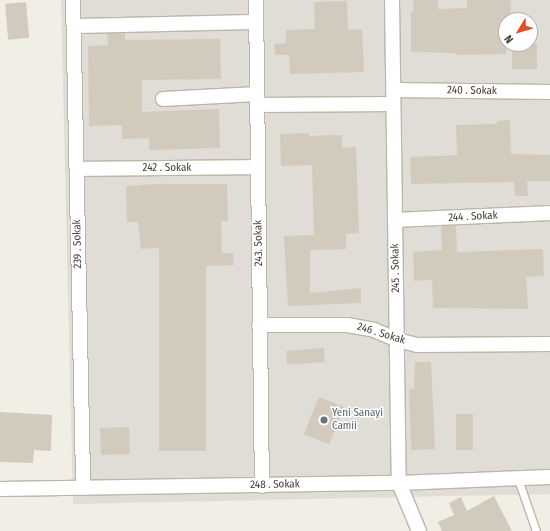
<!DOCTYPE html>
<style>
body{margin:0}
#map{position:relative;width:550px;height:531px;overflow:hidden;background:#f1eee6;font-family:"Fira Sans Condensed",sans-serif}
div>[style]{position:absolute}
.industrial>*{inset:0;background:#e0ddd7}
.building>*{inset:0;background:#d2cabc;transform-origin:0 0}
.roads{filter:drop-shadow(1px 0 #bcb6a9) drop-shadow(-1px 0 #bcb6a9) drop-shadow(0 1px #bcb6a9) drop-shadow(0 -1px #bcb6a9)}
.lane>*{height:7px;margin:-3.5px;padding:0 3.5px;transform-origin:3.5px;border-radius:3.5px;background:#fff}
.street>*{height:14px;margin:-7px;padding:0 7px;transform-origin:7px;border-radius:7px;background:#fff}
.dots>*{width:11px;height:11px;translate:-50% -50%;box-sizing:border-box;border:2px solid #fff;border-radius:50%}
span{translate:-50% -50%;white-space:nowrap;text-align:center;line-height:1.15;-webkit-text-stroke:3px #fff;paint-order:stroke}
.street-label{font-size:11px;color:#433e36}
.worship-label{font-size:11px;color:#5b616d}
.left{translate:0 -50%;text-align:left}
.north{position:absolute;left:498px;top:12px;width:40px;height:40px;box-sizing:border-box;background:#fff;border:1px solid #b4b2af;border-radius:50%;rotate:232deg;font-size:11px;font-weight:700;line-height:16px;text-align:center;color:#433e36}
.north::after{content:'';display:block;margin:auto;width:14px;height:18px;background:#e74b27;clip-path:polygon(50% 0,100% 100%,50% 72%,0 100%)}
</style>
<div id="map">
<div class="industrial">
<i style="clip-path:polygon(evenodd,61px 0,550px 0,550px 494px,73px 504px,61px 0,506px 20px,530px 20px,530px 44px,506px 44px,506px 20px)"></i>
</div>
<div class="building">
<i style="clip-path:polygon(413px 0,438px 0,438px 9px,467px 8px,467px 0,511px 0,510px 20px,506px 20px,506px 54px,455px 55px,455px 53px,411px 52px,411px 12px,414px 12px)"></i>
<i style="clip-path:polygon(347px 1px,348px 30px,362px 29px,364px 72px,290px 74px,289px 55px,275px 55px,274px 44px,286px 43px,286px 30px,315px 29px,314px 2px)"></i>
<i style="left:26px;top:2px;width:36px;height:21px;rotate:85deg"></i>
<i style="clip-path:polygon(125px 33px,125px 40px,220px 39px,221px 79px,142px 80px,142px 112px,219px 109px,220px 148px,149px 150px,149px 138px,122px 139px,122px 125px,89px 126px,88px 46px,108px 45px,107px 34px)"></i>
<i style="left:512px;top:44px;width:25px;height:25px"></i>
<i style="clip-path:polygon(510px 120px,511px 154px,550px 155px,550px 181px,527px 181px,528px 196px,515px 196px,514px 182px,411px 184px,410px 157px,457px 155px,456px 125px,497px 124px,497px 121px)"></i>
<i style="clip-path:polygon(309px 133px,309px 136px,342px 135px,342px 148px,356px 147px,359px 233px,346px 234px,346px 249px,310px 250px,310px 293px,361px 288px,361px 303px,288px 306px,284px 236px,314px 235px,312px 165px,281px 166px,280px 134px)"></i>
<i style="clip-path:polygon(158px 184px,227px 184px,228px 221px,221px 221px,222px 253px,233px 253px,234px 265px,206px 266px,206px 451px,159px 451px,159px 248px,141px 249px,138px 222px,127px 222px,126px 186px)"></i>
<i style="clip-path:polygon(441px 226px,456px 226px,457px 252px,543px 249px,544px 276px,526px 277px,528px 309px,433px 308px,432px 280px,414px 281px,413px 252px,442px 250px)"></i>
<i style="left:324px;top:348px;width:14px;height:38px;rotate:86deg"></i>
<i style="clip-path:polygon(415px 362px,431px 362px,435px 449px,411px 450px,409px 389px,414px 389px)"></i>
<i style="left:319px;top:397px;width:27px;height:40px;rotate:22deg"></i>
<i style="clip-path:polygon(0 412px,52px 415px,51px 451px,34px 450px,33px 463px,0 462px)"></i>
<i style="left:456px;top:414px;width:17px;height:36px"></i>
<i style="left:129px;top:427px;width:27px;height:29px;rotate:88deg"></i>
<i style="clip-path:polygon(494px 496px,512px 531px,442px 531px,438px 522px,454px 515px,449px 503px,461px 497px,467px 511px)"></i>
</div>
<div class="roads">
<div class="lane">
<i style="left:518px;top:479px;width:55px;rotate:70.9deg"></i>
</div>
<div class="street">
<i style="left:73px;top:0;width:488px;rotate:88.8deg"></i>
<i style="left:256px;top:0;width:486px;rotate:89.3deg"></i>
<i style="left:392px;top:0;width:483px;rotate:89.2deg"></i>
<i style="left:399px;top:483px;width:52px;rotate:67.4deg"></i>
<i style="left:74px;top:26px;width:182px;rotate:-1.3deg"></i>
<i style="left:393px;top:90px;width:157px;rotate:0.7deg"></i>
<i style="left:163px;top:99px;width:94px;rotate:-3deg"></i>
<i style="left:257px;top:105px;width:136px;rotate:-0.4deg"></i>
<i style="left:77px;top:169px;width:181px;rotate:-0.6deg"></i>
<i style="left:395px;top:220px;width:155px;rotate:-2.6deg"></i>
<i style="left:259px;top:325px;width:88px"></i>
<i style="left:347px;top:325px;width:27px;rotate:10deg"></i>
<i style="left:374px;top:330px;width:25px;rotate:23deg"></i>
<i style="left:397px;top:340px;width:21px;rotate:14deg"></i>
<i style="left:417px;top:345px;width:133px;rotate:-0.4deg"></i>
<i style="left:0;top:489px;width:399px;rotate:-0.9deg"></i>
<i style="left:399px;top:483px;width:151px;rotate:-2.3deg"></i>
</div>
</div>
<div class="dots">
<i style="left:324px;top:420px;background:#6b7280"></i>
</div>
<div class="street-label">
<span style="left:472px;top:91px;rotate:1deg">240 . Sokak</span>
<span style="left:167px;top:168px">242 . Sokak</span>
<span style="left:473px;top:217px;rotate:-3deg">244 . Sokak</span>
<span style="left:259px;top:243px;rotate:-91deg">243. Sokak</span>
<span style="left:78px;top:244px;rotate:-91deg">239 . Sokak</span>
<span style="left:396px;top:268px;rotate:-91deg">245 . Sokak</span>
<span style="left:381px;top:334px;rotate:17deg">246 . Sokak</span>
<span style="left:275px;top:485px;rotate:-1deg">248 . Sokak</span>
</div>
<div class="worship-label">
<span class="left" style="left:332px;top:420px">Yeni Sanayi<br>Camii</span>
</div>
<div class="north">N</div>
</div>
